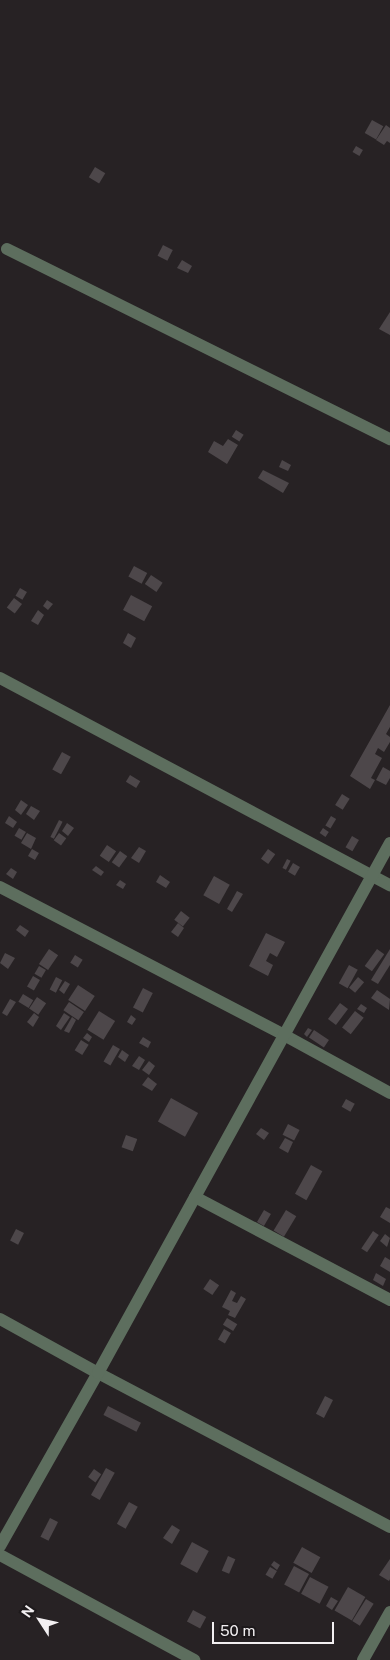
<!DOCTYPE html>
<style>
body{margin:0}
#map{position:relative;width:390px;height:1660px;overflow:hidden;background:#272224;font-family:"Public Sans",sans-serif}
div>[style]{position:absolute}
.building>*{inset:0;background:#4d474a;transform-origin:0 0}
.minor>*{height:12px;margin:-6px;padding:0 6px;transform-origin:6px;border-radius:6px;background:#5d6e5e}
span{translate:-50% -50%;white-space:nowrap;text-align:center;line-height:1.15;-webkit-text-stroke:4px #1d191b;paint-order:stroke}
.north{position:absolute;left:15px;top:1595px;width:50px;height:50px;-webkit-text-stroke:4px #1d191b;paint-order:stroke;rotate:305deg;font-size:14px;font-weight:700;line-height:20px;text-align:center;color:#f2eff1}
.north::after{content:'';display:block;margin:auto;width:18px;height:22px;background:#f2eff1;clip-path:polygon(50% 0,100% 100%,50% 72%,0 100%)}
.scale{position:absolute;left:212px;top:1622px;width:122px;height:22px;box-sizing:border-box;border:2px solid #f2eff1;border-top:0;padding-left:6px;font-size:15px;line-height:18px;white-space:nowrap;color:#f2eff1;-webkit-text-stroke:4px #1d191b;paint-order:stroke}
</style>
<div id="map">
<div class="building">
<i style="left:372px;top:120px;width:13px;height:15px;rotate:29deg"></i>
<i style="clip-path:polygon(386px 125px,390px 128px,390px 143px,387px 141px,384px 145px,376px 140px)"></i>
<i style="left:356px;top:146px;width:8px;height:7px;rotate:30deg"></i>
<i style="left:95px;top:167px;width:12px;height:12px;rotate:31deg"></i>
<i style="left:163px;top:245px;width:11px;height:12px;rotate:27deg"></i>
<i style="clip-path:polygon(182px 260px,192px 266px,188px 273px,177px 268px)"></i>
<i style="clip-path:polygon(390px 312px,390px 335px,379px 329px)"></i>
<i style="left:236px;top:430px;width:9px;height:8px;rotate:32deg"></i>
<i style="clip-path:polygon(228px 439px,238px 445px,227px 464px,208px 452px,214px 441px,223px 446px)"></i>
<i style="clip-path:polygon(282px 460px,291px 465px,288px 471px,279px 467px)"></i>
<i style="clip-path:polygon(263px 470px,289px 483px,283px 493px,258px 478px)"></i>
<i style="left:134px;top:566px;width:15px;height:12px;rotate:28deg"></i>
<i style="left:151px;top:575px;width:14px;height:11px;rotate:34deg"></i>
<i style="left:20px;top:588px;width:8px;height:9px;rotate:30deg"></i>
<i style="left:131px;top:595px;width:24px;height:17px;rotate:28deg"></i>
<i style="left:14px;top:598px;width:10px;height:12px;rotate:37deg"></i>
<i style="clip-path:polygon(47px 600px,53px 604px,48px 610px,43px 606px)"></i>
<i style="clip-path:polygon(38px 610px,44px 615px,38px 625px,31px 621px)"></i>
<i style="clip-path:polygon(128px 633px,136px 638px,131px 648px,123px 643px)"></i>
<i style="clip-path:polygon(390px 705px,390px 727px,386px 734px,390px 737px,390px 742px,384px 752px,378px 748px,375px 754px,382px 758px,371px 778px,375px 780px,370px 789px,350px 776px)"></i>
<i style="left:62px;top:752px;width:10px;height:20px;rotate:29deg"></i>
<i style="clip-path:polygon(383px 767px,390px 771px,390px 778px,386px 785px,376px 780px)"></i>
<i style="left:130px;top:775px;width:12px;height:8px;rotate:31deg"></i>
<i style="left:342px;top:794px;width:9px;height:13px;rotate:32deg"></i>
<i style="clip-path:polygon(21px 800px,28px 805px,21px 815px,15px 810px)"></i>
<i style="clip-path:polygon(31px 806px,40px 811px,34px 820px,26px 814px)"></i>
<i style="clip-path:polygon(9px 816px,17px 822px,13px 828px,5px 823px)"></i>
<i style="left:331px;top:816px;width:6px;height:11px;rotate:31deg"></i>
<i style="left:59px;top:820px;width:4px;height:19px;rotate:27deg"></i>
<i style="clip-path:polygon(67px 823px,74px 828px,68px 836px,62px 831px)"></i>
<i style="left:19px;top:828px;width:8px;height:9px;rotate:30deg"></i>
<i style="left:323px;top:828px;width:7px;height:6px;rotate:34deg"></i>
<i style="clip-path:polygon(27px 833px,36px 838px,31px 849px,21px 843px)"></i>
<i style="left:59px;top:833px;width:9px;height:9px;rotate:36deg"></i>
<i style="left:352px;top:836px;width:8px;height:13px;rotate:30deg"></i>
<i style="left:107px;top:845px;width:11px;height:13px;rotate:34deg"></i>
<i style="clip-path:polygon(139px 847px,146px 851px,139px 863px,131px 858px)"></i>
<i style="left:32px;top:849px;width:8px;height:8px;rotate:30deg"></i>
<i style="left:268px;top:849px;width:9px;height:12px;rotate:36deg"></i>
<i style="left:120px;top:851px;width:9px;height:14px;rotate:36deg"></i>
<i style="left:287px;top:859px;width:4px;height:10px;rotate:27deg"></i>
<i style="left:293px;top:863px;width:8px;height:10px;rotate:30deg"></i>
<i style="clip-path:polygon(96px 866px,104px 872px,101px 876px,92px 870px)"></i>
<i style="clip-path:polygon(11px 868px,17px 872px,13px 879px,6px 874px)"></i>
<i style="clip-path:polygon(160px 875px,170px 882px,166px 888px,156px 882px)"></i>
<i style="left:214px;top:876px;width:18px;height:22px;rotate:29deg"></i>
<i style="clip-path:polygon(120px 880px,126px 884px,123px 889px,116px 885px)"></i>
<i style="clip-path:polygon(237px 891px,243px 894px,232px 912px,227px 909px)"></i>
<i style="left:181px;top:911px;width:11px;height:11px;rotate:38deg"></i>
<i style="clip-path:polygon(178px 923px,184px 928px,178px 937px,171px 932px)"></i>
<i style="clip-path:polygon(20px 925px,29px 931px,25px 937px,16px 930px)"></i>
<i style="clip-path:polygon(266px 933px,285px 942px,277px 957px,270px 953px,266px 961px,273px 965px,268px 976px,249px 966px)"></i>
<i style="left:49px;top:949px;width:11px;height:18px;rotate:34deg"></i>
<i style="left:377px;top:949px;width:9px;height:21px;rotate:36deg"></i>
<i style="clip-path:polygon(390px 949px,390px 965px,378px 984px,371px 980px)"></i>
<i style="clip-path:polygon(5px 953px,15px 958px,8px 969px,0 963px)"></i>
<i style="left:75px;top:955px;width:9px;height:9px;rotate:32deg"></i>
<i style="left:349px;top:965px;width:10px;height:21px;rotate:29deg"></i>
<i style="left:39px;top:966px;width:8px;height:9px;rotate:30deg"></i>
<i style="left:33px;top:976px;width:8px;height:12px;rotate:30deg"></i>
<i style="left:56px;top:977px;width:7px;height:14px;rotate:27deg"></i>
<i style="left:358px;top:977px;width:8px;height:14px;rotate:40deg"></i>
<i style="clip-path:polygon(65px 981px,70px 984px,64px 994px,59px 990px)"></i>
<i style="left:78px;top:985px;width:20px;height:18px;rotate:33deg"></i>
<i style="left:143px;top:988px;width:11px;height:22px;rotate:27deg"></i>
<i style="clip-path:polygon(377px 990px,390px 999px,389px 1010px,371px 998px)"></i>
<i style="left:23px;top:994px;width:12px;height:9px;rotate:31deg"></i>
<i style="left:37px;top:997px;width:11px;height:14px;rotate:34deg"></i>
<i style="clip-path:polygon(10px 999px,16px 1002px,7px 1016px,2px 1013px)"></i>
<i style="left:69px;top:1002px;width:18px;height:10px;rotate:34deg"></i>
<i style="left:340px;top:1003px;width:10px;height:20px;rotate:37deg"></i>
<i style="clip-path:polygon(361px 1004px,367px 1008px,364px 1013px,357px 1009px)"></i>
<i style="left:99px;top:1011px;width:19px;height:22px;rotate:32deg"></i>
<i style="left:355px;top:1011px;width:11px;height:21px;rotate:38deg"></i>
<i style="clip-path:polygon(34px 1013px,39px 1017px,33px 1027px,27px 1022px)"></i>
<i style="clip-path:polygon(64px 1013px,70px 1017px,61px 1030px,56px 1026px)"></i>
<i style="clip-path:polygon(131px 1015px,136px 1019px,132px 1025px,127px 1022px)"></i>
<i style="clip-path:polygon(72px 1017px,76px 1020px,69px 1033px,64px 1031px)"></i>
<i style="clip-path:polygon(308px 1028px,312px 1030px,307px 1037px,304px 1034px)"></i>
<i style="left:314px;top:1030px;width:18px;height:9px;rotate:34deg"></i>
<i style="clip-path:polygon(87px 1033px,92px 1037px,89px 1042px,83px 1038px)"></i>
<i style="clip-path:polygon(143px 1037px,151px 1042px,148px 1048px,139px 1043px)"></i>
<i style="left:81px;top:1040px;width:9px;height:12px;rotate:32deg"></i>
<i style="left:113px;top:1045px;width:8px;height:19px;rotate:30deg"></i>
<i style="clip-path:polygon(122px 1050px,129px 1055px,125px 1062px,118px 1057px)"></i>
<i style="clip-path:polygon(139px 1056px,145px 1060px,139px 1070px,132px 1066px)"></i>
<i style="clip-path:polygon(149px 1061px,155px 1066px,149px 1075px,142px 1070px)"></i>
<i style="clip-path:polygon(148px 1077px,157px 1084px,152px 1091px,142px 1085px)"></i>
<i style="left:171px;top:1098px;width:31px;height:27px;rotate:29deg"></i>
<i style="left:346px;top:1099px;width:10px;height:9px;rotate:29deg"></i>
<i style="left:288px;top:1124px;width:13px;height:12px;rotate:27deg"></i>
<i style="clip-path:polygon(261px 1128px,269px 1133px,264px 1140px,256px 1134px)"></i>
<i style="left:126px;top:1135px;width:12px;height:13px;rotate:20deg"></i>
<i style="clip-path:polygon(285px 1138px,293px 1142px,288px 1153px,279px 1148px)"></i>
<i style="left:311px;top:1165px;width:13px;height:33px;rotate:29deg"></i>
<i style="clip-path:polygon(386px 1207px,390px 1209px,390px 1223px,380px 1217px)"></i>
<i style="left:264px;top:1210px;width:8px;height:14px;rotate:30deg"></i>
<i style="left:286px;top:1210px;width:12px;height:24px;rotate:31deg"></i>
<i style="left:16px;top:1229px;width:9px;height:13px;rotate:27deg"></i>
<i style="left:373px;top:1231px;width:7px;height:21px;rotate:34deg"></i>
<i style="clip-path:polygon(385px 1234px,390px 1238px,387px 1247px,380px 1241px)"></i>
<i style="clip-path:polygon(385px 1257px,390px 1260px,390px 1272px,380px 1266px)"></i>
<i style="clip-path:polygon(376px 1273px,386px 1279px,383px 1286px,373px 1280px)"></i>
<i style="left:210px;top:1279px;width:11px;height:12px;rotate:34deg"></i>
<i style="clip-path:polygon(231px 1290px,236px 1293px,232px 1301px,237px 1303px,241px 1296px,246px 1299px,235px 1318px,228px 1315px,230px 1311px,222px 1307px)"></i>
<i style="left:227px;top:1318px;width:12px;height:8px;rotate:31deg"></i>
<i style="left:224px;top:1329px;width:8px;height:12px;rotate:30deg"></i>
<i style="left:325px;top:1396px;width:9px;height:20px;rotate:27deg"></i>
<i style="left:108px;top:1406px;width:37px;height:10px;rotate:27deg"></i>
<i style="left:106px;top:1468px;width:10px;height:31px;rotate:29deg"></i>
<i style="left:94px;top:1469px;width:9px;height:10px;rotate:36deg"></i>
<i style="left:129px;top:1502px;width:10px;height:25px;rotate:29deg"></i>
<i style="left:50px;top:1518px;width:9px;height:21px;rotate:27deg"></i>
<i style="clip-path:polygon(172px 1525px,180px 1530px,172px 1544px,163px 1538px)"></i>
<i style="left:192px;top:1542px;width:19px;height:25px;rotate:28deg"></i>
<i style="left:302px;top:1547px;width:21px;height:18px;rotate:29deg"></i>
<i style="left:228px;top:1556px;width:8px;height:16px;rotate:23deg"></i>
<i style="clip-path:polygon(390px 1559px,390px 1579px,389px 1581px,379px 1575px)"></i>
<i style="clip-path:polygon(274px 1561px,280px 1565px,277px 1570px,271px 1565px)"></i>
<i style="left:294px;top:1566px;width:17px;height:21px;rotate:28deg"></i>
<i style="left:270px;top:1567px;width:8px;height:9px;rotate:30deg"></i>
<i style="left:310px;top:1577px;width:21px;height:19px;rotate:28deg"></i>
<i style="left:348px;top:1587px;width:20px;height:27px;rotate:30deg"></i>
<i style="clip-path:polygon(331px 1597px,338px 1601px,332px 1610px,326px 1606px)"></i>
<i style="left:366px;top:1599px;width:9px;height:26px;rotate:32deg"></i>
<i style="left:193px;top:1610px;width:15px;height:13px;rotate:28deg"></i>
</div>
<div class="minor">
<i style="left:7px;top:249px;width:428px;rotate:26.4deg"></i>
<i style="left:0;top:678px;width:442px;rotate:28deg"></i>
<i style="left:0;top:887px;width:320px;rotate:27.5deg"></i>
<i style="left:284px;top:1035px;width:121px;rotate:28.7deg"></i>
<i style="left:195px;top:1197px;width:221px;rotate:27.8deg"></i>
<i style="left:0;top:1319px;width:112px;rotate:28.9deg"></i>
<i style="left:98px;top:1373px;width:330px;rotate:27.8deg"></i>
<i style="left:0;top:1546px;width:199px;rotate:-60.5deg"></i>
<i style="left:98px;top:1373px;width:605px;rotate:-61.15deg"></i>
<i style="left:0;top:1555px;width:221px;rotate:28.4deg"></i>
<i style="left:363px;top:1660px;width:55px;rotate:-60.6deg"></i>
</div>
<div class="north">N</div>
<div class="scale">50 m</div>
</div>
